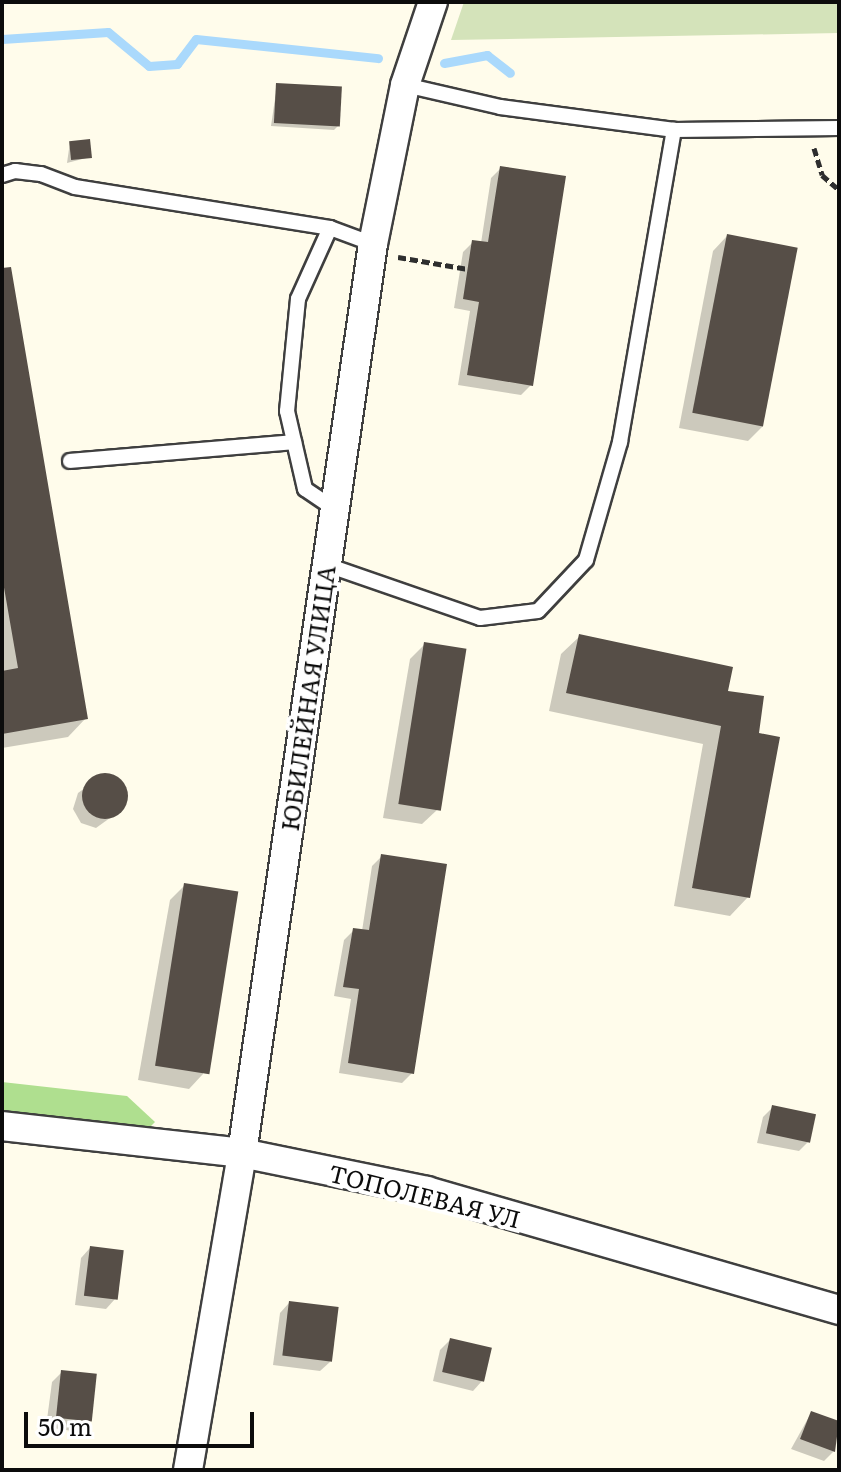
<!DOCTYPE html>
<meta charset="utf-8">
<style>
body{margin:0}
#map{position:relative;width:841px;height:1472px;overflow:hidden;background:#fffceb;font-family:Literata,serif}
div>[style]{position:absolute}
.forest>*{inset:0;background:#afdf8f}
.cemetery>*{inset:0;background:#d4e3ba}
.shadow>*{inset:0;background:#0003}
.stream>*{height:9px;margin:-4.5px;padding:0 4.5px;transform-origin:4.5px;border-radius:4.5px;background:#aad9fc}
.building>*{inset:0;background:#564e47;transform-origin:0 0}
.round{border-radius:50%}
.path>*{height:5px;margin-top:-2.5px;transform-origin:0;background:repeating-linear-gradient(90deg,#2e2e2e 0 8px,transparent 0 12px)}
.roads{filter:drop-shadow(2px 0 #3f3f3f) drop-shadow(-2px 0 #3f3f3f) drop-shadow(0 2px #3f3f3f) drop-shadow(0 -2px #3f3f3f)}
.service>*{height:14px;margin:-7px;padding:0 7px;transform-origin:7px;border-radius:7px;background:#fff}
.minor>*{height:28px;margin:-14px;padding:0 14px;transform-origin:14px;border-radius:14px;background:#fff}
span{translate:-50% -50%;white-space:nowrap;text-align:center;line-height:1.15;-webkit-text-stroke:8px #fff;paint-order:stroke}
.street-label{font-size:24px;color:#0c0c0c}
.frame{position:absolute;inset:0;border:4px solid #0c0c0c;pointer-events:none}
.scale{position:absolute;left:24px;top:1412px;width:230px;height:36px;box-sizing:border-box;border:4px solid #0c0c0c;border-top:0;padding-left:10px;font-size:24px;line-height:28px;white-space:nowrap;color:#0c0c0c;-webkit-text-stroke:6px #fff;paint-order:stroke}
</style>
<div id="map">
<div class="forest">
<i style="clip-path:polygon(2px 1082px,127px 1096px,155px 1122px,134px 1143px,2px 1129px)"></i>
</div>
<div class="cemetery">
<i style="clip-path:polygon(464px 2px,839px 2px,839px 33px,451px 40px)"></i>
</div>
<div class="shadow">
<i style="clip-path:polygon(277px 85px,338px 126px,334px 130px,271px 126px)"></i>
<i style="clip-path:polygon(70px 142px,90px 157px,67px 163px)"></i>
<i style="clip-path:polygon(501px 168px,531px 385px,521px 395px,458px 385px,470px 311px,454px 308px,463px 252px,473px 242px,481px 243px,491px 178px)"></i>
<i style="clip-path:polygon(727px 236px,763px 426px,748px 441px,679px 428px,713px 251px)"></i>
<i style="clip-path:polygon(2px 270px,86px 718px,68px 737px,2px 748px)"></i>
<i style="clip-path:polygon(580px 636px,726px 692px,757px 735px,748px 897px,730px 916px,674px 906px,703px 744px,549px 711px,561px 654px)"></i>
<i style="clip-path:polygon(425px 644px,437px 810px,422px 824px,383px 818px,410px 659px)"></i>
<i style="clip-path:polygon(103px 775px,118px 780px,126px 794px,121px 810px,96px 828px,81px 823px,73px 809px,78px 793px)"></i>
<i style="clip-path:polygon(382px 856px,412px 1073px,402px 1083px,339px 1073px,351px 999px,334px 996px,344px 940px,354px 930px,362px 931px,372px 866px)"></i>
<i style="clip-path:polygon(185px 885px,203px 1074px,189px 1089px,138px 1080px,170px 900px)"></i>
<i style="clip-path:polygon(773px 1107px,809px 1141px,799px 1151px,757px 1143px,763px 1117px)"></i>
<i style="clip-path:polygon(90px 1248px,115px 1299px,106px 1309px,75px 1305px,81px 1258px)"></i>
<i style="clip-path:polygon(289px 1303px,330px 1362px,320px 1371px,273px 1365px,280px 1313px)"></i>
<i style="clip-path:polygon(450px 1340px,482px 1381px,473px 1391px,433px 1381px,440px 1350px)"></i>
<i style="clip-path:polygon(62px 1372px,89px 1422px,79px 1432px,46px 1427px,52px 1382px)"></i>
<i style="clip-path:polygon(811px 1413px,839px 1423px,834px 1451px,824px 1461px,791px 1449px)"></i>
</div>
<div class="stream">
<i style="left:2px;top:39px;width:106px;rotate:-3.8deg"></i>
<i style="left:108px;top:32px;width:53px;rotate:39.7deg"></i>
<i style="left:149px;top:66px;width:28px;rotate:-4deg"></i>
<i style="left:177px;top:64px;width:31px;rotate:-53deg"></i>
<i style="left:196px;top:39px;width:183px;rotate:6deg"></i>
<i style="left:444px;top:63px;width:44px;rotate:-10.5deg"></i>
<i style="left:487px;top:55px;width:29px;rotate:38deg"></i>
</div>
<div class="building">
<i style="left:276px;top:83px;width:66px;height:40px;rotate:3deg"></i>
<i style="left:90px;top:139px;width:19px;height:21px;rotate:84deg"></i>
<i style="clip-path:polygon(500px 166px,566px 176px,533px 386px,467px 375px,479px 302px,463px 299px,472px 240px,488px 242px)"></i>
<i style="left:727px;top:234px;width:72px;height:182px;rotate:11deg"></i>
<i style="clip-path:polygon(11px 267px,88px 719px,2px 734px,2px 671px,18px 668px,2px 576px,2px 268px)"></i>
<i style="clip-path:polygon(579px 634px,733px 667px,728px 691px,764px 696px,759px 733px,780px 737px,750px 898px,692px 888px,721px 726px,566px 693px)"></i>
<i style="left:424px;top:642px;width:43px;height:164px;rotate:9deg"></i>
<i class="round" style="left:82px;top:773px;width:46px;height:46px"></i>
<i style="clip-path:polygon(381px 854px,447px 864px,414px 1074px,348px 1063px,359px 989px,343px 987px,353px 928px,369px 930px)"></i>
<i style="left:184px;top:883px;width:55px;height:185px;rotate:9deg"></i>
<i style="left:772px;top:1105px;width:45px;height:29px;rotate:12deg"></i>
<i style="left:90px;top:1246px;width:34px;height:50px;rotate:7deg"></i>
<i style="left:289px;top:1301px;width:50px;height:55px;rotate:7deg"></i>
<i style="left:450px;top:1338px;width:43px;height:35px;rotate:13deg"></i>
<i style="left:61px;top:1370px;width:36px;height:48px;rotate:6deg"></i>
<i style="clip-path:polygon(811px 1411px,839px 1421px,835px 1452px,800px 1439px)"></i>
</div>
<div class="path">
<i style="left:814px;top:148px;width:28px;rotate:73deg"></i>
<i style="left:822px;top:175px;width:23px;rotate:41deg"></i>
<i style="left:398px;top:257px;width:71px;rotate:9.7deg"></i>
</div>
<div class="roads">
<div class="service">
<i style="left:405px;top:85px;width:98px;rotate:13deg"></i>
<i style="left:500px;top:107px;width:176px;rotate:7.5deg"></i>
<i style="left:674px;top:130px;width:165px;rotate:-0.7deg"></i>
<i style="left:2px;top:175px;width:14px;rotate:-17deg"></i>
<i style="left:15px;top:171px;width:26px;rotate:7deg"></i>
<i style="left:41px;top:174px;width:36px;rotate:21deg"></i>
<i style="left:75px;top:187px;width:258px;rotate:9.1deg"></i>
<i style="left:330px;top:228px;width:46px;rotate:20.4deg"></i>
<i style="left:330px;top:228px;width:78px;rotate:114.3deg"></i>
<i style="left:298px;top:299px;width:113px;rotate:95.6deg"></i>
<i style="left:287px;top:411px;width:80px;rotate:77deg"></i>
<i style="left:305px;top:489px;width:36px;rotate:34deg"></i>
<i style="left:70px;top:461px;width:225px;rotate:-4.8deg"></i>
<i style="left:327px;top:565px;width:162px;rotate:19.1deg"></i>
<i style="left:480px;top:618px;width:58px;rotate:-6.9deg"></i>
<i style="left:538px;top:611px;width:70px;rotate:-46.7deg"></i>
<i style="left:586px;top:560px;width:123px;rotate:-73.9deg"></i>
<i style="left:620px;top:442px;width:317px;rotate:-80.2deg"></i>
</div>
<div class="minor">
<i style="left:2px;top:1126px;width:242px;rotate:6.4deg"></i>
<i style="left:242px;top:1153px;width:189px;rotate:11.6deg"></i>
<i style="left:427px;top:1191px;width:429px;rotate:16.1deg"></i>
<i style="left:188px;top:1470px;width:322px;rotate:-80.3deg"></i>
<i style="left:242px;top:1153px;width:918px;rotate:-81.8deg"></i>
<i style="left:373px;top:244px;width:162px;rotate:-78.6deg"></i>
<i style="left:405px;top:85px;width:88px;rotate:-71.4deg"></i>
</div>
</div>
<div class="street-label">
<span style="left:307px;top:698px;rotate:-82deg">ЮБИЛЕЙНАЯ УЛИЦА</span>
<span style="left:425px;top:1195px;rotate:14deg">ТОПОЛЕВАЯ УЛ</span>
</div>
<div class="frame"></div>
<div class="scale">50 m</div>
</div>
